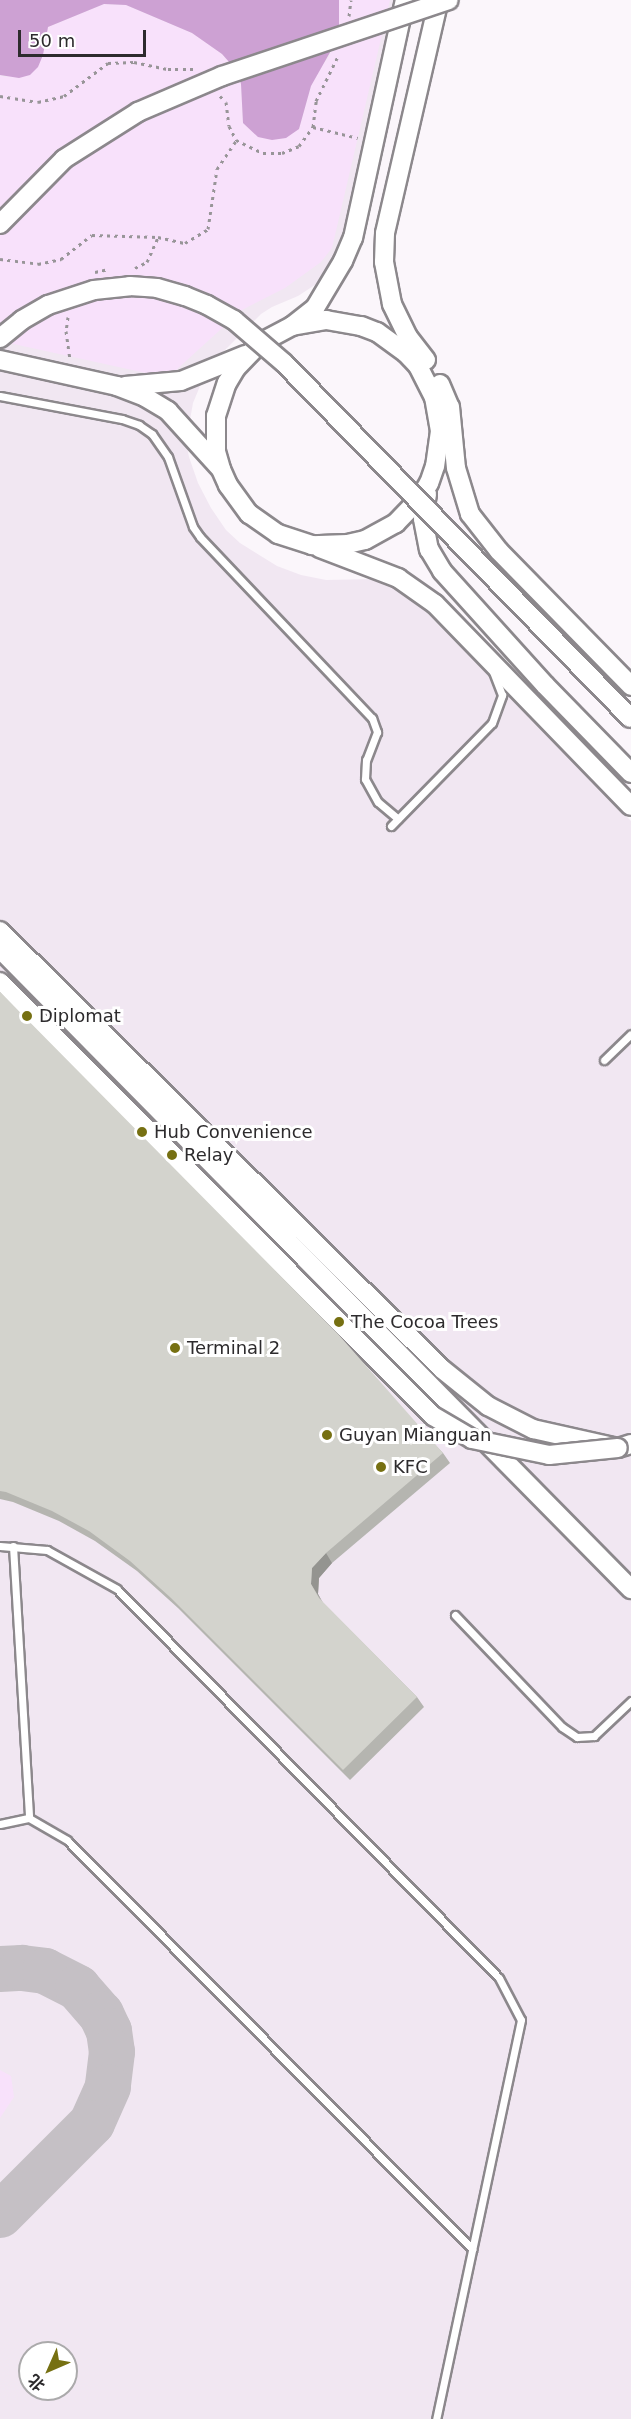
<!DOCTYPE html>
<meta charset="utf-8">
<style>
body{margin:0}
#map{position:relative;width:631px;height:2419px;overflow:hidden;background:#fbf6fb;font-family:"DejaVu Sans","Noto Sans SC",sans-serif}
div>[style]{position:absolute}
.built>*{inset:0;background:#f1e7f2}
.green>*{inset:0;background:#f8e1fb}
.water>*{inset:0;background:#cda1d3}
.taxiway>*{height:46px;margin:-23px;padding:0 23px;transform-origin:23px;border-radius:23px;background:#c5c0c5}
.path>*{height:3px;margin-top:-1.5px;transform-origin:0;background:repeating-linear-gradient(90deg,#989598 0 3px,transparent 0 7.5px)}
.roads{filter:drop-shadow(2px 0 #8c888c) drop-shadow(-2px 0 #8c888c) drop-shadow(0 2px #8c888c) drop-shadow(0 -2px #8c888c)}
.lane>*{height:7px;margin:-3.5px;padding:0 3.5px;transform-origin:3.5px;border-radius:3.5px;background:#fff}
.secondary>*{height:18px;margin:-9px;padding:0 9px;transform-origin:9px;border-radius:9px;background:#fff}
.bridges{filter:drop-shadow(2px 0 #8c888c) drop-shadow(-2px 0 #8c888c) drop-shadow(0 2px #8c888c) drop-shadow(0 -2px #8c888c)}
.secondary-bridge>*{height:18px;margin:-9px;padding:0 9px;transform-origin:9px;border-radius:9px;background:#fff}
.wall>*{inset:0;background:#b5b5b0}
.shaded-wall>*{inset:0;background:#949490}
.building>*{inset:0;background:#d3d3cd}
.dots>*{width:16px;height:16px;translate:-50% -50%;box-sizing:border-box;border:3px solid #fff;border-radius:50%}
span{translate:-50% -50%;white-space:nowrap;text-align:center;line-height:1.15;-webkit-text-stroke:6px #fff;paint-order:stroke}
.poi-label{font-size:18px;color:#2d2b2d}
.left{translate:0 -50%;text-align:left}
.north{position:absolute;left:18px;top:2341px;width:60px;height:60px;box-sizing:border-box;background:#fff;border:2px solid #abaaab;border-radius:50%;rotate:225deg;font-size:16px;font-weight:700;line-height:24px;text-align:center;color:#2d2b2d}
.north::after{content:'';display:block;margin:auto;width:21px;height:27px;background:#767012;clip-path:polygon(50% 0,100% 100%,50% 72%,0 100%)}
.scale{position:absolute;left:18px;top:30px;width:128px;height:27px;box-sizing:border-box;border:3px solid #2d2b2d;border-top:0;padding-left:8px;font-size:18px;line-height:21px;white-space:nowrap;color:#2d2b2d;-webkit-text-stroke:4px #fff;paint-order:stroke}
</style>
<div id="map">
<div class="built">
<i style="clip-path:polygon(evenodd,0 0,401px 0,353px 233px,324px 279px,298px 296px,272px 307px,261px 314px,208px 367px,193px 403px,186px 442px,189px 457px,198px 483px,211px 508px,226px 530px,240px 543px,277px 566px,301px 575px,326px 580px,374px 579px,393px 585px,417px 603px,631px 821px,631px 2419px,0 2419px,0 0,30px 2353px,66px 2353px,66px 2389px,30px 2389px,30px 2353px)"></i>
</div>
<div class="green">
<i style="clip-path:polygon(339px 0,390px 0,332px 248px,321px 262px,285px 288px,242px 310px,175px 371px,155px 375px,0 341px,0 75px,5px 77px,38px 67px,48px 27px,104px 4px,126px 5px,192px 33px,222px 54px,237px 71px,241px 84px,243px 123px,299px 129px,311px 86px,318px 70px,329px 57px,339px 26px)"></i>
<i style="clip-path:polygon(0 2070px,11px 2076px,14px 2097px,0 2118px)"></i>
</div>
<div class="water">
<i style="clip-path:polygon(0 0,339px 0,339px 26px,337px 40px,311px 86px,299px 129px,286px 138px,272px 140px,258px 137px,243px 123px,241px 84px,237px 71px,222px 54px,192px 33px,126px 5px,104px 4px,48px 27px,43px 55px,38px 67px,30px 75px,19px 78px,0 75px)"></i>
</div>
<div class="taxiway">
<i style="left:0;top:1969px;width:22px;rotate:-3deg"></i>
<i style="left:22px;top:1968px;width:23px;rotate:7deg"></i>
<i style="left:45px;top:1971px;width:37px;rotate:27deg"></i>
<i style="left:78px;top:1988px;width:35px;rotate:49deg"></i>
<i style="left:101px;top:2014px;width:19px;rotate:65deg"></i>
<i style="left:109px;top:2031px;width:21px;rotate:82deg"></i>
<i style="left:112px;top:2052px;width:35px;rotate:97deg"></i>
<i style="left:108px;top:2087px;width:39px;rotate:114deg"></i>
<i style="left:92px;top:2123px;width:130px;rotate:135deg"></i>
</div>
<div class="path">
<i style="left:349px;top:16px;width:16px;rotate:-83deg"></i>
<i style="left:0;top:96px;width:38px;rotate:9deg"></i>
<i style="left:38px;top:102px;width:27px;rotate:-13deg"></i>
<i style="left:64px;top:96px;width:55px;rotate:-36.9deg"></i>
<i style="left:108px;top:63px;width:26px;rotate:-2deg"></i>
<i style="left:134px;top:62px;width:35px;rotate:12deg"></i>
<i style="left:168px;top:69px;width:25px"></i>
<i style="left:220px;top:96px;width:8px;rotate:45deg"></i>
<i style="left:226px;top:102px;width:24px;rotate:83deg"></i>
<i style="left:229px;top:126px;width:16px;rotate:63deg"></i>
<i style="left:236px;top:140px;width:30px;rotate:26deg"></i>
<i style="left:263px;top:153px;width:19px"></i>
<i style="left:282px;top:153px;width:18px;rotate:-22deg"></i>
<i style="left:299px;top:146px;width:24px;rotate:-54deg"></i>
<i style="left:313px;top:127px;width:26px;rotate:-83deg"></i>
<i style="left:316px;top:101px;width:52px;rotate:-63.9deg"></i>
<i style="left:313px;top:127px;width:46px;rotate:13.7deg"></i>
<i style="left:0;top:259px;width:38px;rotate:7deg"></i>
<i style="left:38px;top:264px;width:24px;rotate:-12deg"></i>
<i style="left:61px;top:259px;width:39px;rotate:-38deg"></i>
<i style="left:92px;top:235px;width:66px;rotate:1.7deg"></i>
<i style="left:158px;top:237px;width:28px;rotate:13deg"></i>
<i style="left:185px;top:243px;width:27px;rotate:-31deg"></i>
<i style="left:208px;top:229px;width:61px;rotate:-81.5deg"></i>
<i style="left:217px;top:169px;width:34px;rotate:-56deg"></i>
<i style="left:135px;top:268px;width:13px;rotate:-27deg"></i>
<i style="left:147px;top:262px;width:27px;rotate:-66deg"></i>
<i style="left:95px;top:272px;width:14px;rotate:-12deg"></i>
<i style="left:68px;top:317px;width:14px;rotate:98deg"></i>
<i style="left:66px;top:331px;width:27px;rotate:82deg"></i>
</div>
<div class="roads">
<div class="lane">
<i style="left:0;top:396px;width:124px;rotate:10.7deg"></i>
<i style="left:122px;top:419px;width:18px;rotate:19deg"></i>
<i style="left:139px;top:425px;width:16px;rotate:35deg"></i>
<i style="left:152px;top:434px;width:28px;rotate:55deg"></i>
<i style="left:168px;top:457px;width:74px;rotate:70.3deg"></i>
<i style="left:193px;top:527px;width:12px;rotate:55deg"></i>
<i style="left:200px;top:537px;width:250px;rotate:46.5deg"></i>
<i style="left:372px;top:718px;width:15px;rotate:70deg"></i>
<i style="left:377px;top:732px;width:30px;rotate:111deg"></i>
<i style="left:366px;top:760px;width:19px;rotate:93deg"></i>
<i style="left:365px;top:779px;width:26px;rotate:61deg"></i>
<i style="left:378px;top:802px;width:26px;rotate:40deg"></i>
<i style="left:391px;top:826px;width:144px;rotate:-45.6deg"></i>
<i style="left:492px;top:723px;width:30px;rotate:-70deg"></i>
<i style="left:502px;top:695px;width:25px;rotate:-111deg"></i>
<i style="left:604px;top:1060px;width:37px;rotate:-44deg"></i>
<i style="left:0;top:1546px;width:47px;rotate:4.9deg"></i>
<i style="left:47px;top:1550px;width:80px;rotate:29.1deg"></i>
<i style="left:117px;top:1589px;width:545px;rotate:45.52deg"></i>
<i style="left:499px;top:1978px;width:47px;rotate:62.4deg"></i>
<i style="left:521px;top:2020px;width:408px;rotate:102deg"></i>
<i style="left:13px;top:1546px;width:272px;rotate:86.6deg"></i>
<i style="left:455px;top:1615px;width:155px;rotate:46.3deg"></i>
<i style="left:562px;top:1727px;width:18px;rotate:34deg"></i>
<i style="left:577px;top:1737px;width:17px;rotate:-3deg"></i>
<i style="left:594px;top:1736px;width:51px;rotate:-43.4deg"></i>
<i style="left:0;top:1824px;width:30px;rotate:-12deg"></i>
<i style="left:29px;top:1818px;width:44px;rotate:30.1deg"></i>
<i style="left:67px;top:1840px;width:576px;rotate:45.28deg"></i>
</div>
<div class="secondary">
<i style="left:292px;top:326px;width:35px;rotate:-10deg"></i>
<i style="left:326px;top:320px;width:36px;rotate:10deg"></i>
<i style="left:361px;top:326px;width:17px;rotate:21deg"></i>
<i style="left:377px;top:332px;width:36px;rotate:36deg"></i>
<i style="left:406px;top:353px;width:18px;rotate:47deg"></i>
<i style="left:418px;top:366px;width:35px;rotate:63deg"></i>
<i style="left:434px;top:397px;width:35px;rotate:80deg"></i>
<i style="left:440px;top:431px;width:35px;rotate:98deg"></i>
<i style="left:435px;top:466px;width:18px;rotate:109deg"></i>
<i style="left:429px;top:483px;width:17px;rotate:121deg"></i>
<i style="left:420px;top:498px;width:35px;rotate:134deg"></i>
<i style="left:396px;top:523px;width:35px;rotate:151deg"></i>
<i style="left:365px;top:540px;width:17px;rotate:167deg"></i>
<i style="left:348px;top:544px;width:36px;rotate:178deg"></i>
<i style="left:312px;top:545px;width:36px;rotate:-162deg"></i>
<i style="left:278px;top:534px;width:35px;rotate:-145deg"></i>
<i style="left:249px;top:514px;width:36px;rotate:-126deg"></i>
<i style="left:228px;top:485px;width:17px;rotate:-114deg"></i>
<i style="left:221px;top:469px;width:19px;rotate:-106deg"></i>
<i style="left:216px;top:451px;width:35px;rotate:-90deg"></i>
<i style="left:216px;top:416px;width:35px;rotate:-72deg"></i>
<i style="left:227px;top:383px;width:17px;rotate:-59deg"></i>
<i style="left:236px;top:368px;width:35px;rotate:-46deg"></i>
<i style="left:260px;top:343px;width:36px;rotate:-28deg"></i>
<i style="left:292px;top:326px;width:29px;rotate:-38deg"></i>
<i style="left:315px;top:308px;width:55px;rotate:-59.2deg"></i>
<i style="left:343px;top:261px;width:25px;rotate:-67deg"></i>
<i style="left:353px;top:238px;width:244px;rotate:-77.7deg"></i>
<i style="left:0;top:360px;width:120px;rotate:12.5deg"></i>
<i style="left:117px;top:386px;width:30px;rotate:21deg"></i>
<i style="left:145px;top:397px;width:27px;rotate:31deg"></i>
<i style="left:168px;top:411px;width:76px;rotate:47.7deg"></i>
<i style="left:426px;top:360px;width:29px;rotate:-128deg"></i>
<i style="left:408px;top:337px;width:37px;rotate:-116deg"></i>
<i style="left:392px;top:304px;width:43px;rotate:-100.8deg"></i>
<i style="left:384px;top:262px;width:29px;rotate:-88deg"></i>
<i style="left:385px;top:233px;width:239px;rotate:-77deg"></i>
<i style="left:440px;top:384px;width:25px;rotate:67deg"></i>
<i style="left:450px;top:407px;width:61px;rotate:84.4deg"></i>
<i style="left:456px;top:468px;width:48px;rotate:73.1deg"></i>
<i style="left:470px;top:514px;width:47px;rotate:51.9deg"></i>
<i style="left:499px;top:551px;width:189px;rotate:45.6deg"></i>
<i style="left:125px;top:386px;width:56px;rotate:-5.1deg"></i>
<i style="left:181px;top:381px;width:69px;rotate:-22.1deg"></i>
<i style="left:427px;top:494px;width:25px;rotate:99deg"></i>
<i style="left:423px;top:519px;width:31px;rotate:79deg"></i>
<i style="left:429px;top:549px;width:26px;rotate:59deg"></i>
<i style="left:442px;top:571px;width:154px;rotate:47.9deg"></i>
<i style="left:545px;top:685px;width:123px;rotate:45.7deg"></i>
<i style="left:320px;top:548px;width:84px;rotate:21deg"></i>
<i style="left:398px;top:578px;width:45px;rotate:35.1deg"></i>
<i style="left:435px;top:604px;width:281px;rotate:45.9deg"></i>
<i style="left:0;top:931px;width:622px;rotate:44.74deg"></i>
<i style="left:442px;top:1369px;width:59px;rotate:38.8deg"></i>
<i style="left:488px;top:1406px;width:51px;rotate:27.1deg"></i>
<i style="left:533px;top:1429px;width:87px;rotate:12.6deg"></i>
<i style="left:618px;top:1448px;width:14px;rotate:-17deg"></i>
<i style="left:0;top:949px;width:899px;rotate:45.41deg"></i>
</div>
</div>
<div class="bridges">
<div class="secondary-bridge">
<i style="left:0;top:224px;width:91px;rotate:-45.4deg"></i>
<i style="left:64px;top:159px;width:88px;rotate:-32.4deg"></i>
<i style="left:138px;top:112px;width:91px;rotate:-23.2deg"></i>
<i style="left:222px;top:76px;width:239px;rotate:-18.5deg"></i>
<i style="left:0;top:338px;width:28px;rotate:-39deg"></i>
<i style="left:22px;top:320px;width:30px;rotate:-30deg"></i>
<i style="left:48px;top:305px;width:48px;rotate:-18.1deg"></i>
<i style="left:94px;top:290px;width:36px;rotate:-6deg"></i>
<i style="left:130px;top:286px;width:27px;rotate:4deg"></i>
<i style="left:157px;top:288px;width:29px;rotate:16deg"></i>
<i style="left:185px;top:296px;width:24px;rotate:22deg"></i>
<i style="left:207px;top:305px;width:31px;rotate:29deg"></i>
<i style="left:234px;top:320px;width:66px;rotate:40.7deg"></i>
<i style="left:284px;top:363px;width:496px;rotate:45.7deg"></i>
<i style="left:0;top:982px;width:613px;rotate:45.07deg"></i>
<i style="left:433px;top:1416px;width:45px;rotate:30.5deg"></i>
<i style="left:472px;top:1439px;width:79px;rotate:11.7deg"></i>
<i style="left:549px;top:1455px;width:69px;rotate:-5.8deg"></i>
</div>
</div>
<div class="wall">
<i style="clip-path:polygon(0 992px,443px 1453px,450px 1463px,332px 1563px,319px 1578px,318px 1594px,322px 1602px,417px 1697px,424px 1707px,350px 1780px,178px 1608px,137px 1571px,95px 1541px,59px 1521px,13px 1502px,0 1499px)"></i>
</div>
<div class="shaded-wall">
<i style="clip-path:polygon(326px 1553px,332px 1563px,319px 1578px,318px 1594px,326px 1608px,311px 1584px,312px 1568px)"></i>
</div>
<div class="building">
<i style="clip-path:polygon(0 992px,338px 1334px,443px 1453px,326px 1553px,312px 1568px,311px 1584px,319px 1598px,417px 1697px,343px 1770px,171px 1598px,130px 1561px,89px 1531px,52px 1511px,6px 1492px,0 1491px)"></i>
</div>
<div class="dots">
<i style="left:27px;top:1016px;background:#767012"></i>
<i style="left:142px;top:1132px;background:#767012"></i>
<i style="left:172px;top:1155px;background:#767012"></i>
<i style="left:339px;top:1322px;background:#767012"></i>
<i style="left:175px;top:1348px;background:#767012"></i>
<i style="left:327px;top:1435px;background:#767012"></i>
<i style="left:381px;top:1467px;background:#767012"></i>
</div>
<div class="poi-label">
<span class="left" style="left:39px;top:1016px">Diplomat</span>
<span class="left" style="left:154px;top:1132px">Hub Convenience</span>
<span class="left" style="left:184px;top:1155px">Relay</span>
<span class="left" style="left:351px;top:1322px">The Cocoa Trees</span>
<span class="left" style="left:187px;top:1348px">Terminal 2</span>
<span class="left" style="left:339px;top:1435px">Guyan Mianguan</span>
<span class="left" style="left:393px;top:1467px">KFC</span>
</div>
<div class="north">北</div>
<div class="scale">50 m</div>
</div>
